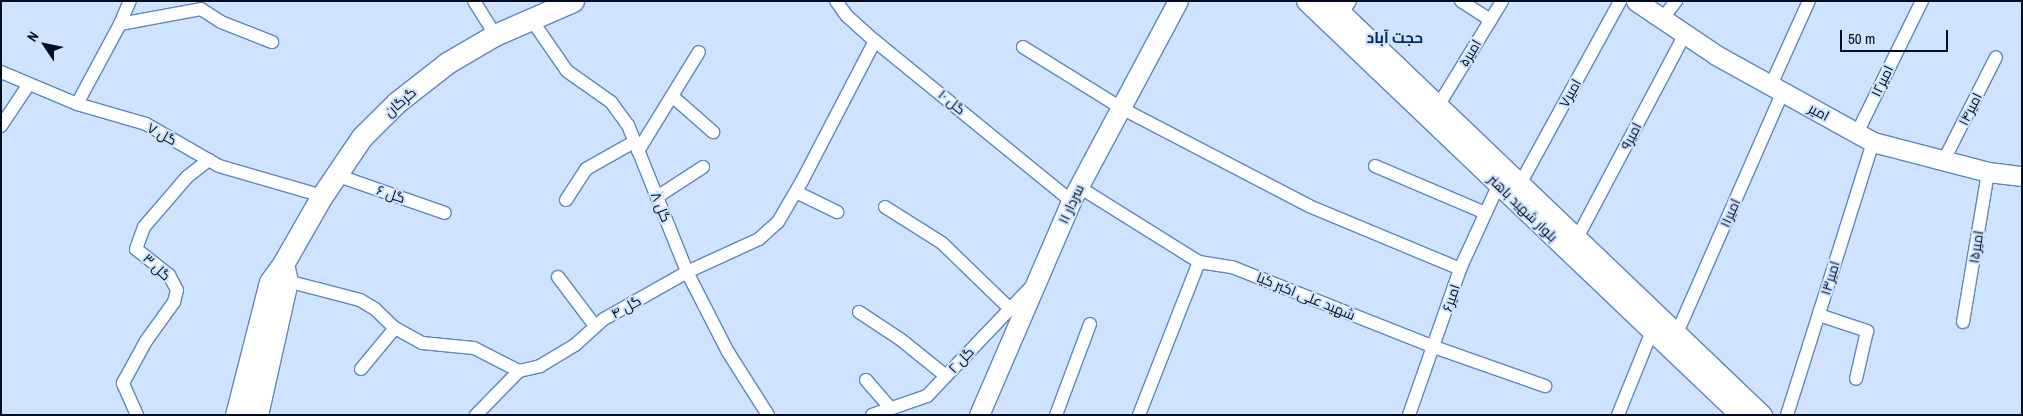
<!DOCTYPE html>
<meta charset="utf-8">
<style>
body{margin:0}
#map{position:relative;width:2023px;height:416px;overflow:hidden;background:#d0e3fe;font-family:"Archivo Narrow",Cairo,sans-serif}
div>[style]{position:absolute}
.roads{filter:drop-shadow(1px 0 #5d86c4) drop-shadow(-1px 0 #5d86c4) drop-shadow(0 1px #5d86c4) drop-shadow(0 -1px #5d86c4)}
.street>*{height:12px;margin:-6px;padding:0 6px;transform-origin:6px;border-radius:6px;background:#fff}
.secondary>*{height:19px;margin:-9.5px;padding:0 9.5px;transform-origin:9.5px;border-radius:9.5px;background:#fff}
.primary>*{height:21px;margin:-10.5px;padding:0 10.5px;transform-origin:10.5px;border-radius:10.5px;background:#fff}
span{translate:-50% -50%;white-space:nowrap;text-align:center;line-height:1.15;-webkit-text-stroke:4px #d0e3fe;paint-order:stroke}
.street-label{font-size:14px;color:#010c22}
.neighbourhood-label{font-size:15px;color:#032a60;font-weight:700}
.frame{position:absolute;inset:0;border:2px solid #010c22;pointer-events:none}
.north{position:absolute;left:20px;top:20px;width:50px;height:50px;-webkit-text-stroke:4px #d0e3fe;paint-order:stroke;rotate:304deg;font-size:14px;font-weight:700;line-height:20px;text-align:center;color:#010c22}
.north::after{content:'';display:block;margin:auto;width:18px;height:22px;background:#010c22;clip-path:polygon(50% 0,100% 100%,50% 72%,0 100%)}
.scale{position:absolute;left:1840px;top:30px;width:108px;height:22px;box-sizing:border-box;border:2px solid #010c22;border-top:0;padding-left:6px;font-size:15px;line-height:18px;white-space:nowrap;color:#010c22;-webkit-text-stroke:4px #d0e3fe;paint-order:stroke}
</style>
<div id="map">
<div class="roads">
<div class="street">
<i style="left:474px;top:1px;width:40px;rotate:58deg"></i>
<i style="left:836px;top:1px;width:19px;rotate:54deg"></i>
<i style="left:847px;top:16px;width:38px;rotate:42deg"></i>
<i style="left:875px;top:41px;width:253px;rotate:39.2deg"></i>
<i style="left:1461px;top:1px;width:35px;rotate:33deg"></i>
<i style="left:1342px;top:13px;width:14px;rotate:-56deg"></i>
<i style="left:531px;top:19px;width:63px;rotate:55.3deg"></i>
<i style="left:567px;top:71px;width:54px;rotate:35.2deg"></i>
<i style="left:611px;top:102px;width:29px;rotate:54deg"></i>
<i style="left:628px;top:125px;width:158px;rotate:68.1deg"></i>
<i style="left:687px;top:272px;width:90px;rotate:62.9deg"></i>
<i style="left:728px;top:352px;width:75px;rotate:57.6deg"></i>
<i style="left:1662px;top:19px;width:23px;rotate:-52deg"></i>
<i style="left:120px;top:24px;width:25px;rotate:-67deg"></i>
<i style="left:1023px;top:47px;width:115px;rotate:31.9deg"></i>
<i style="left:1121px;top:108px;width:212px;rotate:27.5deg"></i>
<i style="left:1309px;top:206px;width:164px;rotate:22.6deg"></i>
<i style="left:1px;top:72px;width:82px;rotate:22.8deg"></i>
<i style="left:77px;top:104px;width:72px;rotate:16.2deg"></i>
<i style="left:146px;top:124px;width:84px;rotate:29.9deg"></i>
<i style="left:219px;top:166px;width:107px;rotate:16.2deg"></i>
<i style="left:1771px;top:85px;width:92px;rotate:-65.7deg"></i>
<i style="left:672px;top:96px;width:55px;rotate:41.3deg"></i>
<i style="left:77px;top:104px;width:91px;rotate:-61.7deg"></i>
<i style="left:120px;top:24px;width:82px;rotate:-10.5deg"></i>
<i style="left:201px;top:9px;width:24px;rotate:33deg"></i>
<i style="left:221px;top:22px;width:55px;rotate:21.4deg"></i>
<i style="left:1438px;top:106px;width:123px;rotate:-58.6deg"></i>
<i style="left:1px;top:126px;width:50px;rotate:-56.3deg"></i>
<i style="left:1857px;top:133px;width:147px;rotate:-63.8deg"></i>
<i style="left:638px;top:151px;width:116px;rotate:-58.4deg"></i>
<i style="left:1944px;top:160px;width:115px;rotate:-63.2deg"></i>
<i style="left:1375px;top:166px;width:120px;rotate:23.1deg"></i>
<i style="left:336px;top:175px;width:115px;rotate:19.2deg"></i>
<i style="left:1520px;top:184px;width:209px;rotate:-61.3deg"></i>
<i style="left:1079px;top:187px;width:142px;rotate:32deg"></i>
<i style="left:1199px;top:262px;width:33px;rotate:9deg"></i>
<i style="left:1232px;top:267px;width:217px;rotate:21.6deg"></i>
<i style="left:1434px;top:347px;width:118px;rotate:19.4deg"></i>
<i style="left:796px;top:192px;width:46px;rotate:26deg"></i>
<i style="left:657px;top:197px;width:55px;rotate:-33.1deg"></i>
<i style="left:566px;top:200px;width:37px;rotate:-57deg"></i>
<i style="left:586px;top:169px;width:55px;rotate:-29.4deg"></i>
<i style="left:885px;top:207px;width:67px;rotate:32.3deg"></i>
<i style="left:942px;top:243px;width:95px;rotate:44.1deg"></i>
<i style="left:1577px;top:238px;width:231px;rotate:-62.1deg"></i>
<i style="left:558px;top:277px;width:61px;rotate:52.9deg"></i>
<i style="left:287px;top:281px;width:75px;rotate:14.6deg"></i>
<i style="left:360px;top:300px;width:17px;rotate:31deg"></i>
<i style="left:375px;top:309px;width:28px;rotate:44deg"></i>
<i style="left:395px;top:328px;width:31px;rotate:29deg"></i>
<i style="left:422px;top:343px;width:52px;rotate:5.5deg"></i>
<i style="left:474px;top:348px;width:51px;rotate:27.1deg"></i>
<i style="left:519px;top:371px;width:22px;rotate:-13deg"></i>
<i style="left:540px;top:366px;width:41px;rotate:-31deg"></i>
<i style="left:575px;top:345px;width:39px;rotate:-42deg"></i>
<i style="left:604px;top:319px;width:95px;rotate:-29.5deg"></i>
<i style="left:687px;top:272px;width:79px;rotate:-24.6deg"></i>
<i style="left:759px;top:239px;width:25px;rotate:-42deg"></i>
<i style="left:778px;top:222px;width:48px;rotate:-59.7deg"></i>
<i style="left:802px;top:181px;width:158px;rotate:-62.5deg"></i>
<i style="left:859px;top:312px;width:49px;rotate:33.4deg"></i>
<i style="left:900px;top:339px;width:59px;rotate:38.8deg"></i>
<i style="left:1819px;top:315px;width:51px;rotate:18.4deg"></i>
<i style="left:1867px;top:331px;width:49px;rotate:102.9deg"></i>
<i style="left:1963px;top:322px;width:152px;rotate:-80.5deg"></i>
<i style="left:1677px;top:333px;width:263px;rotate:-66.3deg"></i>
<i style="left:361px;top:369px;width:53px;rotate:-50.3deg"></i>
<i style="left:866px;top:380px;width:37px;rotate:49deg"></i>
<i style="left:137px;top:415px;width:35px;rotate:-114deg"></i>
<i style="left:123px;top:383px;width:48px;rotate:-61.3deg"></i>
<i style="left:146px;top:341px;width:48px;rotate:-54.3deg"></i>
<i style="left:174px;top:302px;width:12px;rotate:-76deg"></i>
<i style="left:177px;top:290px;width:17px;rotate:-118deg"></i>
<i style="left:169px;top:275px;width:42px;rotate:-141.8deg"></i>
<i style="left:136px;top:249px;width:23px;rotate:-70deg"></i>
<i style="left:144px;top:227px;width:66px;rotate:-49.3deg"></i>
<i style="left:187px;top:177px;width:28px;rotate:-38deg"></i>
<i style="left:476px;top:415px;width:62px;rotate:-45.7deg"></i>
<i style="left:872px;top:415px;width:58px;rotate:-19.1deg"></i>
<i style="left:927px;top:396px;width:148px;rotate:-46.4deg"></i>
<i style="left:1056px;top:415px;width:97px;rotate:-69.5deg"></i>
<i style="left:1139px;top:415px;width:164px;rotate:-68.6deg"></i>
<i style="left:1409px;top:415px;width:155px;rotate:-70.7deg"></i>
<i style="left:1460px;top:269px;width:94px;rotate:-65.4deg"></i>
<i style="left:1618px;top:415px;width:91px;rotate:-68deg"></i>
<i style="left:1787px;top:415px;width:286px;rotate:-72.5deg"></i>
</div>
<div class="secondary">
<i style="left:1306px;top:1px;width:600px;rotate:43.65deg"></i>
<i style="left:1329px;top:1px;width:599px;rotate:43.71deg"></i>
<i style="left:1636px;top:1px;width:97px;rotate:34deg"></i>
<i style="left:1716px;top:55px;width:179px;rotate:29deg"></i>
<i style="left:1873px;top:142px;width:119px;rotate:14.6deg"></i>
<i style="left:1988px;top:172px;width:34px;rotate:7deg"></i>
<i style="left:979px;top:415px;width:233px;rotate:-66.7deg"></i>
<i style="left:1071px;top:201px;width:227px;rotate:-61.9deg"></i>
</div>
<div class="primary">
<i style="left:236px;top:415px;width:137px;rotate:-75.7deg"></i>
<i style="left:270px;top:282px;width:22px;rotate:-54deg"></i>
<i style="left:283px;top:264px;width:78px;rotate:-60.2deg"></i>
<i style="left:322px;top:196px;width:71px;rotate:-55.9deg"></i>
<i style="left:362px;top:137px;width:48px;rotate:-45deg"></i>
<i style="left:396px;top:103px;width:65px;rotate:-38.1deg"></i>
<i style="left:447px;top:63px;width:56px;rotate:-30.3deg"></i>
<i style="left:495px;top:35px;width:85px;rotate:-23.6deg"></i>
<i style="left:257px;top:415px;width:137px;rotate:-77.4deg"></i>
<i style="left:287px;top:281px;width:17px;rotate:-103deg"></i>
</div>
</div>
<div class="street-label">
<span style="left:1470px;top:53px;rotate:-59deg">امیر۵</span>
<span style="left:1882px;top:81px;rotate:-64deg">امیر۱۲</span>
<span style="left:1570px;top:93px;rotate:-61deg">امیر۷</span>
<span style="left:400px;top:102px;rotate:-41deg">گرگان</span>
<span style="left:952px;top:102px;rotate:39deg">گل ۱۰</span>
<span style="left:1970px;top:109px;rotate:-63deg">امیر۱۴</span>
<span style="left:1819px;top:112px;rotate:29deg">امیر</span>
<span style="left:162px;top:134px;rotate:29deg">گل ۷</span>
<span style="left:1631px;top:136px;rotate:-62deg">امیر۹</span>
<span style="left:391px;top:194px;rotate:19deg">گل ۶</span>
<span style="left:1071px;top:204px;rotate:-65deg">سردار ۱۱</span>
<span style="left:661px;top:207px;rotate:68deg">گل ۸</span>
<span style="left:1523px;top:208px;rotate:44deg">بلوار شهید باهنر</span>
<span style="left:1730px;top:213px;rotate:-66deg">امیر۱۱</span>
<span style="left:1976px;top:247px;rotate:-81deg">امیر۱۵</span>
<span style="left:157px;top:267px;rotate:43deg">گل ۳</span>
<span style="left:1830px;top:278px;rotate:-73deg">امیر۱۳</span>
<span style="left:1306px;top:296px;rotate:22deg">شهید علی اکبر کیا</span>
<span style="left:1451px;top:298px;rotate:-71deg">امیر۶</span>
<span style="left:626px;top:307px;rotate:-29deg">گل ۴</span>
<span style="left:961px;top:360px;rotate:-46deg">گل ۲</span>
</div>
<div class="neighbourhood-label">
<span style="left:1395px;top:38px">حجت آباد</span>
</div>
<div class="frame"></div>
<div class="north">N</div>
<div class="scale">50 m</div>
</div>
